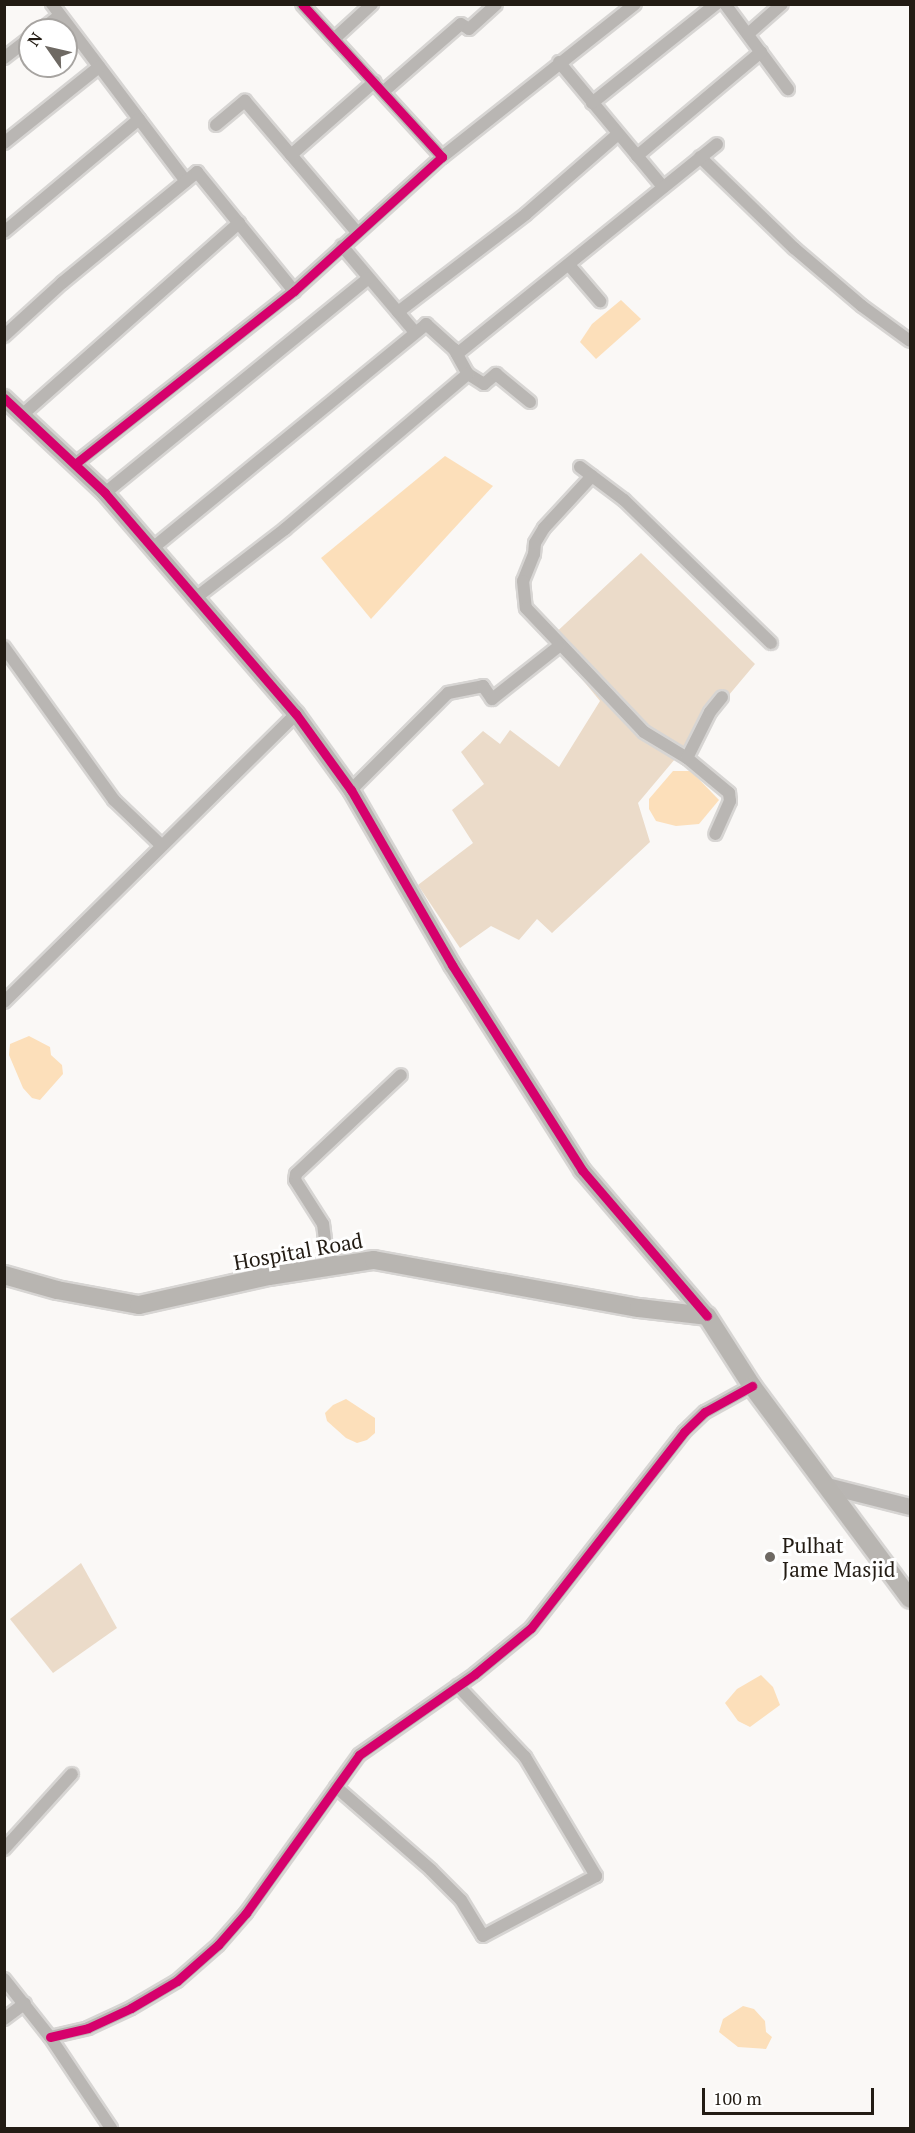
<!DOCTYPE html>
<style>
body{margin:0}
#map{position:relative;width:915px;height:2133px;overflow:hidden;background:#faf8f6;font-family:"PT Serif",serif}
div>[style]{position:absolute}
.green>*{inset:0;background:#ebdbc9}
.water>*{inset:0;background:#fcdfba}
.roads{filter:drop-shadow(2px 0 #d7d5d3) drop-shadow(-2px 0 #d7d5d3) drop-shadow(0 2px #d7d5d3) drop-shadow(0 -2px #d7d5d3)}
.minor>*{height:12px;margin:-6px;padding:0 6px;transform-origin:6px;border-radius:6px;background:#b9b6b3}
.tertiary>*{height:16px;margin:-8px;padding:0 8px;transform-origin:8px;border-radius:8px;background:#b9b6b3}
.secondary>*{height:18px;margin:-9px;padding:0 9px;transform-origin:9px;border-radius:9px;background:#b8b5b1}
.cycleway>*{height:9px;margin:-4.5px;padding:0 4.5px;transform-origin:4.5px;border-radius:4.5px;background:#d6006c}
.dots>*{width:16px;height:16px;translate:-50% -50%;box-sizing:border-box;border:3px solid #fff;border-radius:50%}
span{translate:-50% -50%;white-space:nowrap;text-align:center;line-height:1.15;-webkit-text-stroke:6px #fff;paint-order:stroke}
.street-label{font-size:21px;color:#231c14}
.poi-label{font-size:21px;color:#231c14}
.left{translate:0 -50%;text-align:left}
.frame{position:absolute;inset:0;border:6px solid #231c14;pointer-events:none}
.north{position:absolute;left:18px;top:18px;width:60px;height:60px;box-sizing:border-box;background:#fff;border:2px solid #a7a4a1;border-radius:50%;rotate:304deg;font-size:16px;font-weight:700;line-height:24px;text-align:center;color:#231c14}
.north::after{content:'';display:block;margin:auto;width:21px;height:27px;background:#6e6963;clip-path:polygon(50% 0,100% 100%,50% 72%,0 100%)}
.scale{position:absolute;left:702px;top:2088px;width:172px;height:27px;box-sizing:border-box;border:3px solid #231c14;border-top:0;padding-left:8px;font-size:18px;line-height:21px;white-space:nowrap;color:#231c14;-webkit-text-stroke:4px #fff;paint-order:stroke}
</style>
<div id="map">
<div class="green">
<i style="clip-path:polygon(641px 553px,755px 664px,638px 803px,650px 842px,552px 933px,537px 919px,519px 940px,491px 926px,460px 948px,418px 885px,473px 843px,452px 810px,484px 784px,461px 752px,483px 731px,500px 744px,510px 730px,559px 767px,600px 701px,549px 639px)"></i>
<i style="clip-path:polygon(81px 1563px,117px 1628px,53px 1673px,10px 1619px)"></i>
</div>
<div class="water">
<i style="clip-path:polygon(621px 300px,641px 319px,596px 359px,580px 342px,592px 324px)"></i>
<i style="clip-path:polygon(445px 456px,493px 486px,371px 619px,321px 558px)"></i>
<i style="clip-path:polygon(673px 771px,691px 771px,719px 800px,699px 824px,676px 826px,656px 821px,649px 809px,649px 799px)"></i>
<i style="clip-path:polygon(29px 1036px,50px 1047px,51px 1055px,62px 1065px,63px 1074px,40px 1100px,32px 1098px,23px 1088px,9px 1055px,10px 1044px)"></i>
<i style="clip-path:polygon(346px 1399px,375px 1418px,375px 1433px,367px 1440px,357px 1443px,346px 1438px,327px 1421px,325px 1413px,333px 1405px)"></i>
<i style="clip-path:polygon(761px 1675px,773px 1687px,780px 1705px,750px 1727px,738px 1721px,725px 1703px,737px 1689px)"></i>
<i style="clip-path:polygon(743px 2006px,754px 2009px,765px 2021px,766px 2032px,772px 2037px,766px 2049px,738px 2047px,719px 2032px,723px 2019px)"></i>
</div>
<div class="roads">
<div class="minor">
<i style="left:52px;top:4px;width:222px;rotate:52.9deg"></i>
<i style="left:725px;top:4px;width:106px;rotate:53.5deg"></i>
<i style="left:41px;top:30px;width:24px;rotate:-38deg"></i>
<i style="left:748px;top:34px;width:45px;rotate:-41.4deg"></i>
<i style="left:334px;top:39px;width:52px;rotate:-42.6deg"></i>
<i style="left:4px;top:58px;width:33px;rotate:-38deg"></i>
<i style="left:559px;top:62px;width:163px;rotate:50.2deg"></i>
<i style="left:383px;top:92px;width:103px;rotate:-41.1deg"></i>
<i style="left:461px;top:24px;width:9px;rotate:32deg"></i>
<i style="left:469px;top:29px;width:36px;rotate:-42deg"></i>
<i style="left:592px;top:103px;width:159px;rotate:-38.6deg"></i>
<i style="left:216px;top:125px;width:38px;rotate:-40deg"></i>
<i style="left:245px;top:101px;width:172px;rotate:49.5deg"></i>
<i style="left:4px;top:143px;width:122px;rotate:-38.7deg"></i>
<i style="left:291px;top:155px;width:111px;rotate:-41.3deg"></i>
<i style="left:637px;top:156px;width:162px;rotate:-40deg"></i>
<i style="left:442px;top:157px;width:246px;rotate:-38.4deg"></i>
<i style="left:700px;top:157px;width:131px;rotate:44.1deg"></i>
<i style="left:794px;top:248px;width:89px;rotate:40.5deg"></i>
<i style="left:862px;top:306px;width:59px;rotate:36.1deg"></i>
<i style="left:4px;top:232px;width:176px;rotate:-39.9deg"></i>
<i style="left:342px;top:246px;width:113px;rotate:49.7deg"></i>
<i style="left:569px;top:265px;width:48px;rotate:49.3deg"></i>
<i style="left:398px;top:312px;width:161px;rotate:-37.4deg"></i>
<i style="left:526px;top:214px;width:121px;rotate:-41deg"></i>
<i style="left:4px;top:336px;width:79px;rotate:-42.4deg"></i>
<i style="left:62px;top:283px;width:175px;rotate:-39.4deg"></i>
<i style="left:197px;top:172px;width:154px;rotate:50.8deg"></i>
<i style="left:457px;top:354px;width:334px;rotate:-38.9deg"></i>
<i style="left:22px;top:415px;width:290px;rotate:-41.5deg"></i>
<i style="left:75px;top:464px;width:279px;rotate:-38.3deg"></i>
<i style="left:294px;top:291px;width:200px;rotate:-42.2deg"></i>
<i style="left:442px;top:157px;width:207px;rotate:-132.5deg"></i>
<i style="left:580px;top:467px;width:55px;rotate:36.9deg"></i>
<i style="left:624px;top:500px;width:205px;rotate:44.2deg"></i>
<i style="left:592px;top:476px;width:71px;rotate:132.7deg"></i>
<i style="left:544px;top:528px;width:17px;rotate:121deg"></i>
<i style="left:535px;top:543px;width:11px;rotate:95deg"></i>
<i style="left:534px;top:554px;width:29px;rotate:112deg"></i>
<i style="left:523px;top:581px;width:27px;rotate:84deg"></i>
<i style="left:526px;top:608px;width:171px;rotate:46.4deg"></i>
<i style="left:644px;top:732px;width:50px;rotate:31.2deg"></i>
<i style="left:687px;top:758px;width:55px;rotate:39.8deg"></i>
<i style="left:729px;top:793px;width:8px;rotate:83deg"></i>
<i style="left:730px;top:801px;width:36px;rotate:114deg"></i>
<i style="left:105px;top:493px;width:340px;rotate:-39.2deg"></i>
<i style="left:154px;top:547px;width:352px;rotate:-39.3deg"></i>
<i style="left:426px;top:324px;width:38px;rotate:42deg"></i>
<i style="left:454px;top:349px;width:29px;rotate:61deg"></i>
<i style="left:468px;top:374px;width:19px;rotate:32deg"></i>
<i style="left:484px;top:384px;width:16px;rotate:-40deg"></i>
<i style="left:496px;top:374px;width:44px;rotate:39.5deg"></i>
<i style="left:194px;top:599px;width:115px;rotate:-37.6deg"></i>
<i style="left:285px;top:529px;width:240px;rotate:-40.3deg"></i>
<i style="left:4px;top:647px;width:188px;rotate:54.3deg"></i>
<i style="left:114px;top:800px;width:66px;rotate:43.8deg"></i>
<i style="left:687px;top:758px;width:51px;rotate:-63.4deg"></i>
<i style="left:710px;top:712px;width:19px;rotate:-51deg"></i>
<i style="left:351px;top:790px;width:137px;rotate:-45deg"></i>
<i style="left:448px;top:693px;width:36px;rotate:-11deg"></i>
<i style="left:483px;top:686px;width:16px;rotate:55deg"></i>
<i style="left:492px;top:699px;width:85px;rotate:-38.3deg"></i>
<i style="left:4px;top:1002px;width:410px;rotate:-44.6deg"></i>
<i style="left:336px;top:1266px;width:21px;rotate:-119deg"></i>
<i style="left:326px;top:1248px;width:24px;rotate:-97deg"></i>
<i style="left:323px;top:1224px;width:52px;rotate:-122.5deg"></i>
<i style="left:295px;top:1180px;width:6px;rotate:-81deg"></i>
<i style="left:296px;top:1174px;width:144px;rotate:-43.3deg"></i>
<i style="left:336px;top:1787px;width:126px;rotate:41.1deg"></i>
<i style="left:431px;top:1870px;width:42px;rotate:45deg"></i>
<i style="left:461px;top:1900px;width:42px;rotate:58.6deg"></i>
<i style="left:483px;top:1936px;width:128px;rotate:-28deg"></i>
<i style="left:596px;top:1876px;width:139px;rotate:-120.8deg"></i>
<i style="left:525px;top:1757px;width:98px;rotate:-133.3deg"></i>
<i style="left:4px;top:1849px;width:101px;rotate:-47.8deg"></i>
<i style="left:4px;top:1979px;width:74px;rotate:51.6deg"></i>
<i style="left:50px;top:2037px;width:110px;rotate:56.2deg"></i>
<i style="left:4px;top:2019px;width:26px;rotate:-37deg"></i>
<i style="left:50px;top:2037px;width:39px;rotate:-13deg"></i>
<i style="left:88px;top:2028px;width:47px;rotate:-24.9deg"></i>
<i style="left:131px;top:2008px;width:53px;rotate:-30.4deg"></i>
<i style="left:177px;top:1981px;width:55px;rotate:-41.3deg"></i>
<i style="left:218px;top:1945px;width:43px;rotate:-48.8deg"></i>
<i style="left:246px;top:1913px;width:194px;rotate:-54.4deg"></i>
<i style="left:359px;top:1755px;width:141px;rotate:-34.9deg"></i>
<i style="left:475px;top:1674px;width:72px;rotate:-39.4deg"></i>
<i style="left:531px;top:1628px;width:249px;rotate:-52deg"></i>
<i style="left:684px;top:1432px;width:29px;rotate:-44deg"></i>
<i style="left:705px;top:1412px;width:54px;rotate:-29deg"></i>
</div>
<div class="tertiary">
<i style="left:4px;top:398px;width:139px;rotate:43.2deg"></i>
<i style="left:105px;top:493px;width:292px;rotate:49.2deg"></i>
<i style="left:296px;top:714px;width:94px;rotate:54.1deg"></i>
<i style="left:351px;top:790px;width:202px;rotate:60deg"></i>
<i style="left:452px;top:965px;width:243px;rotate:57.6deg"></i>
<i style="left:582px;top:1170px;width:192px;rotate:49.4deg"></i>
<i style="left:831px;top:1487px;width:81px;rotate:14.2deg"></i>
</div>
<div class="secondary">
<i style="left:4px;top:1275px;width:55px;rotate:15.8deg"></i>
<i style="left:57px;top:1290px;width:83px;rotate:10.4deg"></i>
<i style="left:139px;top:1305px;width:133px;rotate:-12.6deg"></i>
<i style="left:269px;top:1276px;width:106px;rotate:-8.7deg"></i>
<i style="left:374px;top:1260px;width:269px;rotate:10.3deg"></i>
<i style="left:639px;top:1308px;width:68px;rotate:6.7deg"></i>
<i style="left:707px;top:1316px;width:83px;rotate:57.3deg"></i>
<i style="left:752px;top:1386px;width:265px;rotate:53.4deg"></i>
</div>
</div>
<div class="cycleway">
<i style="left:4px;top:398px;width:139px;rotate:43.2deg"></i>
<i style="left:105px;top:493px;width:292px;rotate:49.2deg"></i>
<i style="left:296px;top:714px;width:94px;rotate:54.1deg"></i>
<i style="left:351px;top:790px;width:202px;rotate:60deg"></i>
<i style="left:452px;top:965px;width:243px;rotate:57.6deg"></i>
<i style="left:582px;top:1170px;width:192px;rotate:49.4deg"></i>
<i style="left:75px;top:464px;width:279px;rotate:-38.3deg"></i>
<i style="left:294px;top:291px;width:200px;rotate:-42.2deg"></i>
<i style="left:442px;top:157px;width:207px;rotate:-132.5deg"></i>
<i style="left:50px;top:2037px;width:39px;rotate:-13deg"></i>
<i style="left:88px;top:2028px;width:47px;rotate:-24.9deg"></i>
<i style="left:131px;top:2008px;width:53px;rotate:-30.4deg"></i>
<i style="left:177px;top:1981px;width:55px;rotate:-41.3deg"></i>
<i style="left:218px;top:1945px;width:43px;rotate:-48.8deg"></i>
<i style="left:246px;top:1913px;width:194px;rotate:-54.4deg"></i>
<i style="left:359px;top:1755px;width:141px;rotate:-34.9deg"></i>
<i style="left:475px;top:1674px;width:72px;rotate:-39.4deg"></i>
<i style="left:531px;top:1628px;width:249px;rotate:-52deg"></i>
<i style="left:684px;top:1432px;width:29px;rotate:-44deg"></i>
<i style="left:705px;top:1412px;width:54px;rotate:-29deg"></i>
</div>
<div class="dots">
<i style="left:770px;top:1557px;background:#6e6963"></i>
</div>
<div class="street-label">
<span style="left:298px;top:1251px;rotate:-10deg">Hospital Road</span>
</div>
<div class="poi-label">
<span class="left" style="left:782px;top:1557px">Pulhat<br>Jame Masjid</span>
</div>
<div class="frame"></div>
<div class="north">N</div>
<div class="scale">100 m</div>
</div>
